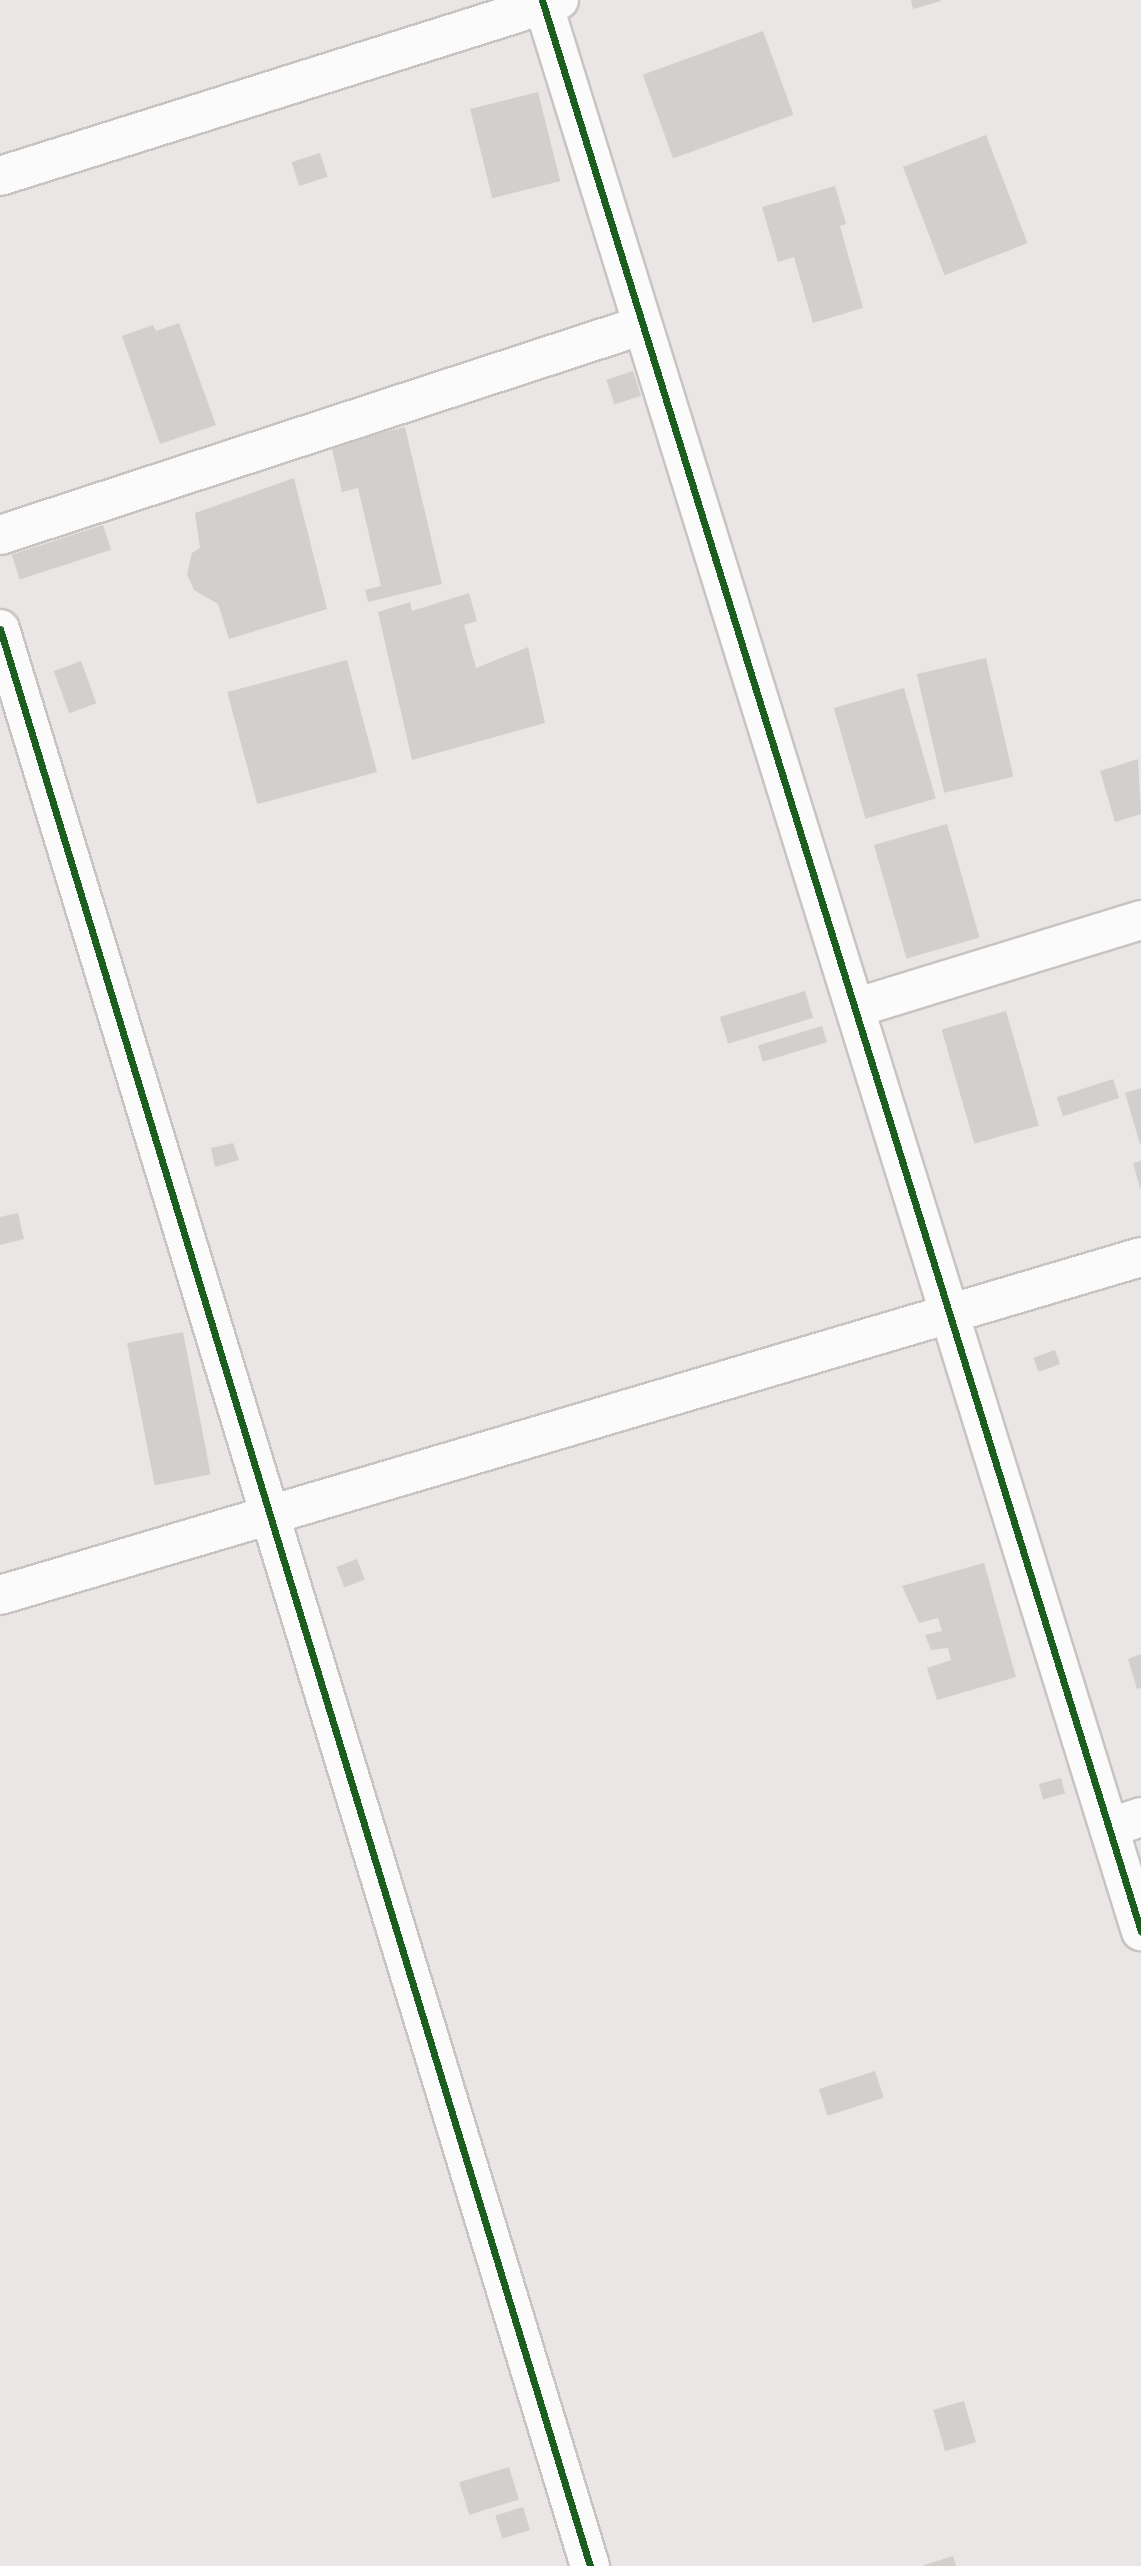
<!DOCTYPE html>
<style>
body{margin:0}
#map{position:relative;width:1141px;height:2566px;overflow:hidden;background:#eae6e5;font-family:Montserrat,sans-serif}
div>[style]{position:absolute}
.building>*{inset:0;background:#d3cfcd;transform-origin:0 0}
.roads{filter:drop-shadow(2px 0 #c8c4c2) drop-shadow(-2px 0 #c8c4c2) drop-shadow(0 2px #c8c4c2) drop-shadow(0 -2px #c8c4c2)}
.minor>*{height:38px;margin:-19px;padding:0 19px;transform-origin:19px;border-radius:19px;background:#fcfbfb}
.cycleway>*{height:7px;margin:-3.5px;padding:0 3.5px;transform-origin:3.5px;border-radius:3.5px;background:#1b5e20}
span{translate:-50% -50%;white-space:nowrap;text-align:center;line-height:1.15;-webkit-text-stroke:6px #f9f4f3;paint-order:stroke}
</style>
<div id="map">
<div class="building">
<i style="clip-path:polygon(911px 0,941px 0,941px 1px,913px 9px)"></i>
<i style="left:763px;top:31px;width:89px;height:128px;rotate:70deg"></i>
<i style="left:538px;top:92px;width:92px;height:70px;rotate:76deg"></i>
<i style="left:986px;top:135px;width:116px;height:89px;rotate:69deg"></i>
<i style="left:320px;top:153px;width:25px;height:30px;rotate:72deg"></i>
<i style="clip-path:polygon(835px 186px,846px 224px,840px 226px,863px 308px,813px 323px,794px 257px,778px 262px,762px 207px)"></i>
<i style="clip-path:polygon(179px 323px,216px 425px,160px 444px,122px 336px,153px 325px,156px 331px)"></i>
<i style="left:633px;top:371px;width:26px;height:28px;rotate:72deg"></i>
<i style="clip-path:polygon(405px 427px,442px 584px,368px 602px,365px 590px,381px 586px,358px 488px,342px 492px,331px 445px)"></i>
<i style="clip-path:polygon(294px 478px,327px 609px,229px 639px,218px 604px,194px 590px,187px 574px,192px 553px,200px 548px,195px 513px)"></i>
<i style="left:103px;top:525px;width:26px;height:96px;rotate:72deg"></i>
<i style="clip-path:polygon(469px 593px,477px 621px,464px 625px,476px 668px,528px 647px,545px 723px,412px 760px,378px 612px,410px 602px,412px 611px)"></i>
<i style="left:986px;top:658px;width:122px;height:71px;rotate:77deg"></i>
<i style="left:347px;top:660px;width:116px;height:124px;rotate:75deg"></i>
<i style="left:81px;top:661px;width:45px;height:29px;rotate:70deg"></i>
<i style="left:904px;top:688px;width:115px;height:73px;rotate:74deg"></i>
<i style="clip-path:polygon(1138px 759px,1141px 814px,1115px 822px,1100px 771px)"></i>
<i style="left:947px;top:824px;width:118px;height:76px;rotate:74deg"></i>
<i style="left:805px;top:991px;width:28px;height:89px;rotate:73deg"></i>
<i style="left:1006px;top:1011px;width:119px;height:67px;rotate:74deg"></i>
<i style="left:822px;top:1026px;width:17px;height:67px;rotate:73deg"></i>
<i style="left:1113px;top:1079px;width:20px;height:59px;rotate:72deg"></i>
<i style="clip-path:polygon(1141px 1088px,1141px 1144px,1140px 1144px,1125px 1093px)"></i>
<i style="clip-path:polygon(233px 1143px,239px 1160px,215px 1167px,211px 1148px)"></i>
<i style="clip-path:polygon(1141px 1161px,1141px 1188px,1140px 1188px,1133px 1163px)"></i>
<i style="clip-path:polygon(18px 1213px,24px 1239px,0 1245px,0 1217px)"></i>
<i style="left:183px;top:1332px;width:145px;height:57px;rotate:79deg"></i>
<i style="left:1055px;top:1350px;width:15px;height:23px;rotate:70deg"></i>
<i style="left:357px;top:1559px;width:22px;height:22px;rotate:69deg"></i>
<i style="clip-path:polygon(984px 1563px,1016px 1677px,937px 1700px,927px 1668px,951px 1660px,948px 1648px,931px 1650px,925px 1635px,942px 1631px,938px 1618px,919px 1623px,902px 1586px)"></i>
<i style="clip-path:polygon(1141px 1654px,1141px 1688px,1137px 1689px,1128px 1659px)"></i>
<i style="left:1061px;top:1778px;width:16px;height:23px;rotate:75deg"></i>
<i style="left:875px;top:2071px;width:28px;height:59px;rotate:72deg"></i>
<i style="left:964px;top:2401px;width:43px;height:32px;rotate:74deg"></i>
<i style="left:509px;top:2467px;width:34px;height:52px;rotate:73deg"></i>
<i style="left:523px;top:2507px;width:24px;height:29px;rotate:73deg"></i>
<i style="clip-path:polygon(953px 2556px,956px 2566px,924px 2566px,924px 2565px)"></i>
</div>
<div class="roads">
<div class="minor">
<i style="left:542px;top:0;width:2022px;rotate:72.77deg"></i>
<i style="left:0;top:176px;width:586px;rotate:-17.48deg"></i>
<i style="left:0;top:535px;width:676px;rotate:-18.09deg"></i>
<i style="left:0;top:629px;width:2025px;rotate:73.06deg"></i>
<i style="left:855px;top:1008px;width:299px;rotate:-17.1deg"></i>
<i style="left:0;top:1595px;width:1190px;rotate:-16.5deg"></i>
<i style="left:1109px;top:1828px;width:34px;rotate:-19deg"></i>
</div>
</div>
<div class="cycleway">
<i style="left:542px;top:0;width:2022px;rotate:72.77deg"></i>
<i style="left:0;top:629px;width:2025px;rotate:73.06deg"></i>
</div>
</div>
